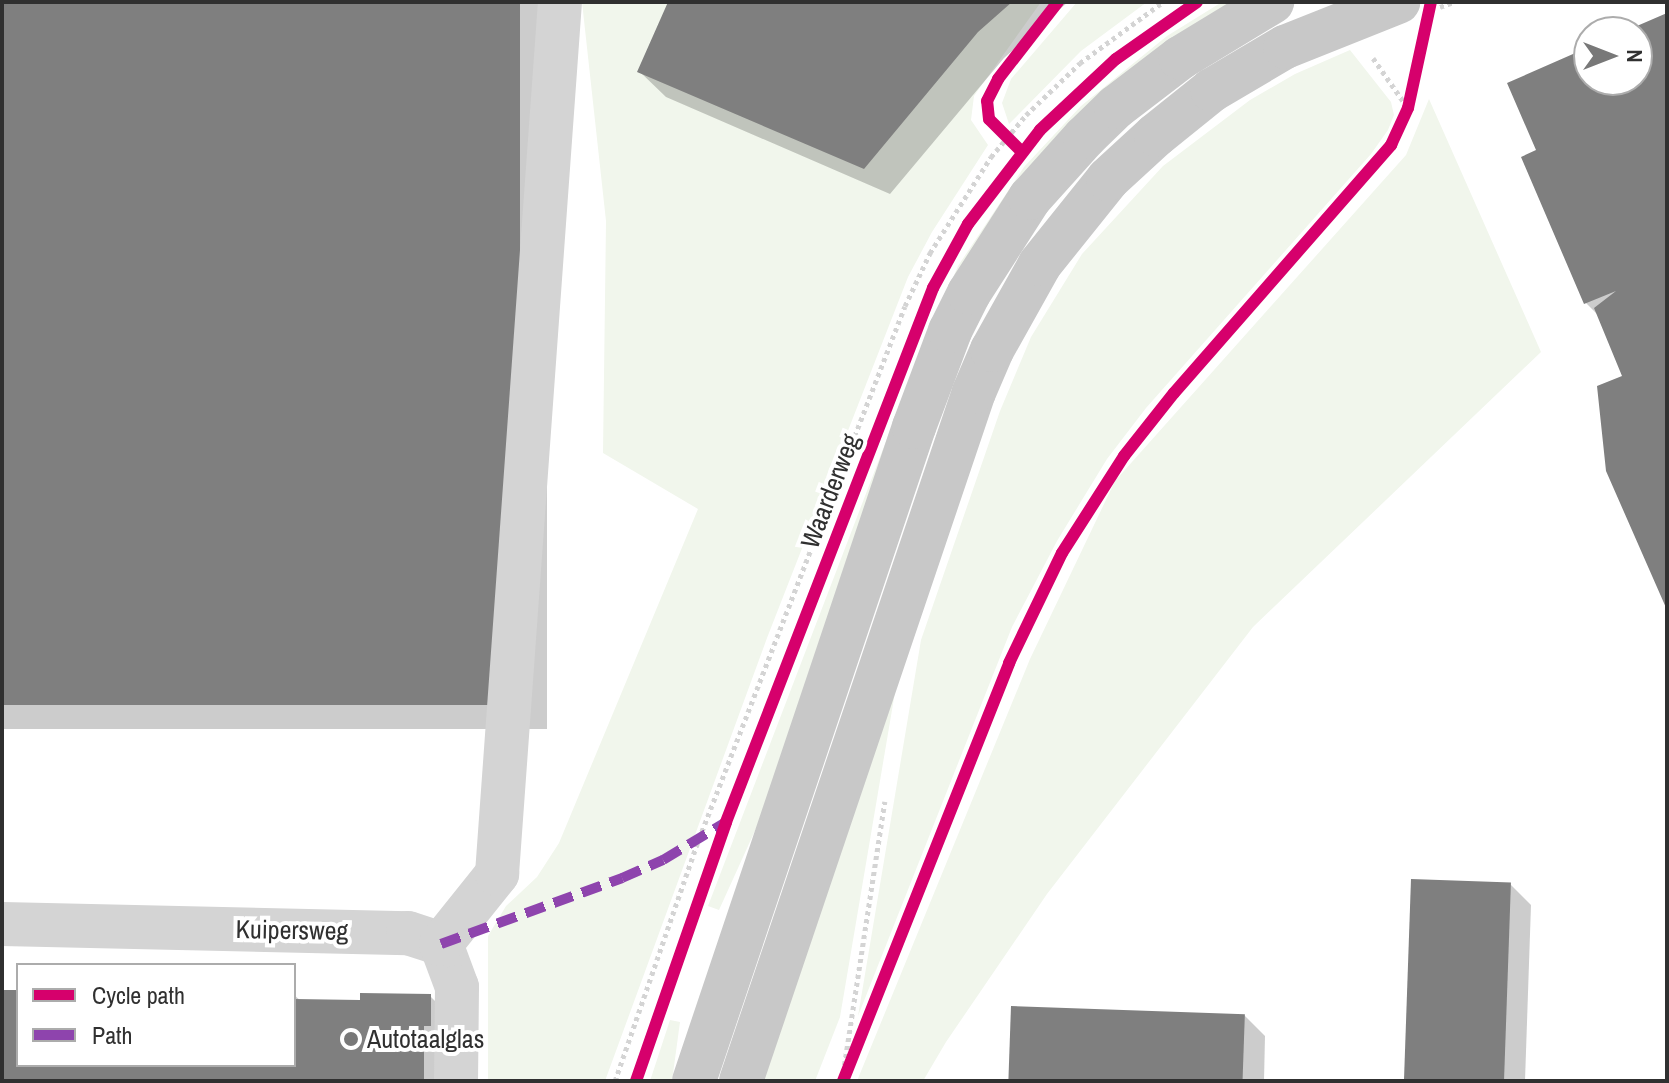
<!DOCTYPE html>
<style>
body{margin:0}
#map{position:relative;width:1669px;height:1083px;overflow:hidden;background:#fff;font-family:"Archivo Narrow",sans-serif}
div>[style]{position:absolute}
.green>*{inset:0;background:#f1f6ec}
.shadow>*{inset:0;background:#0003;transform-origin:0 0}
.building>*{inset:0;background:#7f7f7f;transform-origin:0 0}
.path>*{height:5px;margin-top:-2.5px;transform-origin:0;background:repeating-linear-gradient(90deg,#d4d4d4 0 4px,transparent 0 8px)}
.minor>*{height:44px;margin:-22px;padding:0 22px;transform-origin:22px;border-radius:22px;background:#d4d4d4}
.major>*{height:44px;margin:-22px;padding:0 22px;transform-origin:22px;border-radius:22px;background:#c8c8c8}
.quiet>*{height:10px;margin-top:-5px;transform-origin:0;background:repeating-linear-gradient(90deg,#8e44ad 0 20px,transparent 0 30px)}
.cycleway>*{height:12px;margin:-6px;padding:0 6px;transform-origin:6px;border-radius:6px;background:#d6006c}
.dots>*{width:22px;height:22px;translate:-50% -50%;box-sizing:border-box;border:4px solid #fff;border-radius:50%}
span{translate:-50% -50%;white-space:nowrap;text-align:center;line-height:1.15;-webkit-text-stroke:8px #fff;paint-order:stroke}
.street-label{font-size:26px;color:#303030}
.poi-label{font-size:26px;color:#303030}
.left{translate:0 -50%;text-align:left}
.frame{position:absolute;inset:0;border:4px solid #303030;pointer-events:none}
.legend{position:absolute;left:16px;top:963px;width:280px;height:104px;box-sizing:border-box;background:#fff;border:2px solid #acacac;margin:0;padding:10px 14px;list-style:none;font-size:24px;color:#303030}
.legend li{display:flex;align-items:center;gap:16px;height:40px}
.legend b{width:40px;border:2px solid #acacac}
.north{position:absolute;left:1573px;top:16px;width:80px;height:80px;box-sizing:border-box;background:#fff;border:2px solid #acacac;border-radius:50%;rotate:90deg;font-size:22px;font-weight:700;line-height:32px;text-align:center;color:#303030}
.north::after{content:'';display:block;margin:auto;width:28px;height:36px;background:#787878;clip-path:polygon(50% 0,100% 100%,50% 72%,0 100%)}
</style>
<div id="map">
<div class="green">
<i style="clip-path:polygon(582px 2px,1041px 2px,974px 96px,971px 120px,988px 145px,932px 232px,908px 277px,767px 638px,605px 1081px,488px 1081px,488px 936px,506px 906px,537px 877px,559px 843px,698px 509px,603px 453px,606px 221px)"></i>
<i style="clip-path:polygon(1077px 2px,1147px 2px,1081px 51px,1009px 124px,1002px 103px,1011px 79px)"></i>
<i style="clip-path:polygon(1222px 2px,1247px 2px,1027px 183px,777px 782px,719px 910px,708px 906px,911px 376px,958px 266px,1024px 167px,1081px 106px,1167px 36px)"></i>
<i style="clip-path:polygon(1350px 50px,1391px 102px,1394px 115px,1388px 130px,1371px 154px,1146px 408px,1107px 459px,1057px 541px,1012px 627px,858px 1016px,921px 640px,1000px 411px,1031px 337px,1082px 254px,1163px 166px,1250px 100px,1295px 74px)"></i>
<i style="clip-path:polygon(1429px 99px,1541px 352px,1253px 627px,1047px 894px,946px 1042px,923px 1081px,857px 1081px,1030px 659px,1115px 481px,1406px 155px)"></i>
<i style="clip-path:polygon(903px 645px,840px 1017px,815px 1081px,755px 1081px)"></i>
<i style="clip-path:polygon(670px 1020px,680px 1022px,672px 1081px,650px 1081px)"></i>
</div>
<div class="shadow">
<i style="left:2px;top:2px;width:545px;height:727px"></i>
<i style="clip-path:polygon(670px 2px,1068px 2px,1004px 58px,890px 194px,666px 97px,639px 71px)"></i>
<i style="clip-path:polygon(1667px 15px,1667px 604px,1624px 377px,1600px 317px,1586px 303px,1539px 151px,1589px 49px,1589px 80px,1637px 80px,1637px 32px,1628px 32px)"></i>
<i style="clip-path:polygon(1510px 884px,1531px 905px,1525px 1081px,1406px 1081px)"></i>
<i style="clip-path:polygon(2px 992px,18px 992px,18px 1065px,294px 1065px,294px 995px,301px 1001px,362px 1002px,430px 996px,456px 1022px,450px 1081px,2px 1081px)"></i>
<i style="clip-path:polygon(1244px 1015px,1265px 1036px,1264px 1081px,1011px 1081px)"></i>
</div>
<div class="building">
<i style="left:2px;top:2px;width:518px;height:703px"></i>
<i style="clip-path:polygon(668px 2px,1012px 2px,978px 32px,864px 169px,637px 72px)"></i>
<i style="clip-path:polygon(1667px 13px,1667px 610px,1606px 471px,1597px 386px,1622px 376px,1594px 308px,1616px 291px,1584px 304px,1521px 157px,1536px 150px,1507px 83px,1589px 47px,1589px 80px,1637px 80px,1637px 32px,1623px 32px)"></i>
<i style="left:1411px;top:879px;width:100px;height:202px;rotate:2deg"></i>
<i style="clip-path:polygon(2px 990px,18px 990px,18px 1065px,294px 1065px,294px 999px,360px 1000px,360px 993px,431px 994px,431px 1026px,424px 1026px,424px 1081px,2px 1081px)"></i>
<i style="left:1011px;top:1006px;width:234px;height:75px;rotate:2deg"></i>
</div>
<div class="path">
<i style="left:1440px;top:7px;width:15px;rotate:-20deg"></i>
<i style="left:1373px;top:58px;width:61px;rotate:55deg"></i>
<i style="left:615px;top:1081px;width:256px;rotate:-70.9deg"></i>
<i style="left:699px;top:839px;width:571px;rotate:-68.87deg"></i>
<i style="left:905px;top:306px;width:59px;rotate:-64.7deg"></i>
<i style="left:930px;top:253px;width:114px;rotate:-57.6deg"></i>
<i style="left:991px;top:157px;width:55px;rotate:-50.2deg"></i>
<i style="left:1026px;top:115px;width:75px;rotate:-43.9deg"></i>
<i style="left:1080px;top:63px;width:103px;rotate:-36.3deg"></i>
<i style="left:842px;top:1081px;width:283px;rotate:-81.3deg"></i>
</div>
<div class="minor">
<i style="left:2px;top:924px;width:406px;rotate:1.3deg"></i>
<i style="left:408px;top:933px;width:35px;rotate:18deg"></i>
<i style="left:441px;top:944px;width:46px;rotate:69.6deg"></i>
<i style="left:457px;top:987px;width:94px;rotate:90.6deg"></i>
<i style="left:441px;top:944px;width:90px;rotate:-51.3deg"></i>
<i style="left:497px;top:874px;width:874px;rotate:-85.87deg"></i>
</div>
<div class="major">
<i style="left:694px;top:1081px;width:690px;rotate:-71.41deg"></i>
<i style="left:914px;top:427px;width:103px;rotate:-69.4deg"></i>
<i style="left:950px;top:331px;width:42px;rotate:-63.4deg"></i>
<i style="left:969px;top:293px;width:113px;rotate:-57.3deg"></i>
<i style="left:1030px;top:198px;width:82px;rotate:-48deg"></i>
<i style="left:1085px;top:137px;width:43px;rotate:-44.1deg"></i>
<i style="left:1116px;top:107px;width:81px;rotate:-37.4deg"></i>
<i style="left:1180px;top:58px;width:108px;rotate:-31.3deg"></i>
<i style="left:741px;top:1081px;width:727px;rotate:-71.32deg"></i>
<i style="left:974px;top:392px;width:46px;rotate:-66.8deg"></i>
<i style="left:992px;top:350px;width:98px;rotate:-60.8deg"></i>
<i style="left:1040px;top:264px;width:109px;rotate:-51.3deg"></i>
<i style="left:1108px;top:179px;width:65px;rotate:-42.5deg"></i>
<i style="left:1156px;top:135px;width:72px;rotate:-38.8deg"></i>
<i style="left:1212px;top:90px;width:85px;rotate:-30.5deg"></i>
<i style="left:1285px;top:47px;width:122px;rotate:-21.7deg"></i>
</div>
<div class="quiet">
<i style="left:441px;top:944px;width:193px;rotate:-20deg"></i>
<i style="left:622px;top:878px;width:45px;rotate:-23.7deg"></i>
<i style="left:663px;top:860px;width:74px;rotate:-31.1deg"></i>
</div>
<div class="cycleway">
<i style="left:1021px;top:151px;width:45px;rotate:-135deg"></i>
<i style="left:989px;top:119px;width:18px;rotate:-96deg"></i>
<i style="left:987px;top:101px;width:25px;rotate:-63deg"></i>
<i style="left:998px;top:79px;width:98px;rotate:-52.1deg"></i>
<i style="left:636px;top:1081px;width:274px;rotate:-70.8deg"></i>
<i style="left:726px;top:822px;width:573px;rotate:-68.81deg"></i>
<i style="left:933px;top:288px;width:73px;rotate:-61.3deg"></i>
<i style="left:968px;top:224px;width:118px;rotate:-52.5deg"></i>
<i style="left:1040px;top:130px;width:104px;rotate:-43.1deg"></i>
<i style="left:1116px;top:59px;width:99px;rotate:-35.1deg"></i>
<i style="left:843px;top:1081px;width:450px;rotate:-68.3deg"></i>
<i style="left:1009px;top:663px;width:122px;rotate:-64.3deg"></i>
<i style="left:1062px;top:553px;width:115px;rotate:-57.4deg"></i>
<i style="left:1124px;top:456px;width:80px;rotate:-51.6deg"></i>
<i style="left:1174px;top:393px;width:330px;rotate:-48.8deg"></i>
<i style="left:1391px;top:145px;width:41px;rotate:-65.3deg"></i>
<i style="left:1408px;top:108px;width:108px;rotate:-77.8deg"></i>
</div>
<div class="dots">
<i style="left:351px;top:1039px;background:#787878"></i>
</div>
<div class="street-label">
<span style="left:830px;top:491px;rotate:-69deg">Waarderweg</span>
<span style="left:292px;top:930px;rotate:1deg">Kuipersweg</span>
</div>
<div class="poi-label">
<span class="left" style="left:367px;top:1039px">Autotaalglas</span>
</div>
<div class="frame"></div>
<ul class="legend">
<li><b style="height:10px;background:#d6006c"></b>Cycle path</li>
<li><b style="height:10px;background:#8e44ad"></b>Path</li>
</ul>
<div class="north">N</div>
</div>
